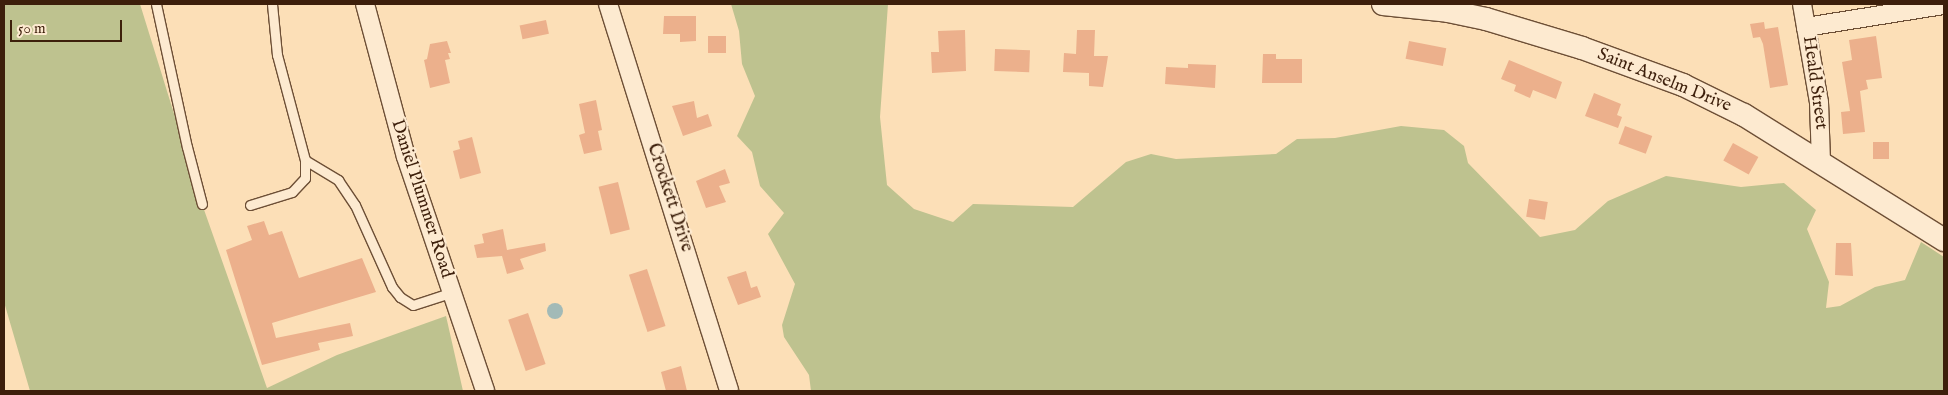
<!DOCTYPE html>
<style>
body{margin:0}
#map{position:relative;width:1948px;height:395px;overflow:hidden;background:#fcdfb7;font-family:"IM FELL English",serif}
div>[style]{position:absolute}
.green>*{inset:0;background:#bec28f}
.water>*{inset:0;background:#a2bab7}
.round{border-radius:50%}
.building>*{inset:0;background:#ecb08c;transform-origin:0 0}
.roads{filter:drop-shadow(1px 0 #6d4f36) drop-shadow(-1px 0 #6d4f36) drop-shadow(0 1px #6d4f36) drop-shadow(0 -1px #6d4f36)}
.service>*{height:9px;margin:-4.5px;padding:0 4.5px;transform-origin:4.5px;border-radius:4.5px;background:#fdead0}
.minor>*{height:18px;margin:-9px;padding:0 9px;transform-origin:9px;border-radius:9px;background:#fdead0}
.tertiary>*{height:22px;margin:-11px;padding:0 11px;transform-origin:11px;border-radius:11px;background:#fdead0}
span{translate:-50% -50%;white-space:nowrap;text-align:center;line-height:1.15;-webkit-text-stroke:4.5px #fdead0;paint-order:stroke}
.street-label{font-size:18px;color:#3d1f0b}
.frame{position:absolute;inset:0;border:5px solid #3d1f0b;pointer-events:none}
.scale{position:absolute;left:10px;top:20px;width:112px;height:22px;box-sizing:border-box;border:2px solid #3d1f0b;border-top:0;padding-left:6px;font-size:15px;line-height:18px;white-space:nowrap;color:#3d1f0b;-webkit-text-stroke:4px #fdead0;paint-order:stroke}
</style>
<div id="map">
<div class="green">
<i style="clip-path:polygon(4px 4px,140px 4px,202px 204px,267px 388px,337px 355px,446px 316px,463px 391px,30px 391px,4px 302px)"></i>
<i style="clip-path:polygon(731px 4px,888px 4px,880px 117px,887px 185px,914px 209px,953px 222px,973px 204px,1073px 207px,1126px 162px,1151px 154px,1176px 159px,1276px 154px,1297px 139px,1335px 138px,1401px 126px,1444px 130px,1464px 146px,1468px 163px,1540px 237px,1575px 230px,1608px 201px,1666px 176px,1741px 187px,1784px 183px,1816px 210px,1807px 229px,1829px 282px,1826px 308px,1840px 306px,1875px 287px,1905px 280px,1921px 242px,1944px 257px,1944px 391px,811px 391px,809px 375px,784px 337px,782px 325px,795px 284px,768px 234px,784px 213px,760px 186px,752px 152px,737px 136px,755px 96px,742px 64px,739px 31px)"></i>
</div>
<div class="water">
<i class="round" style="left:547px;top:303px;width:16px;height:16px"></i>
</div>
<div class="building">
<i style="clip-path:polygon(664px 16px,696px 16px,696px 41px,680px 42px,680px 34px,663px 34px)"></i>
<i style="left:546px;top:20px;width:14px;height:27px;rotate:78deg"></i>
<i style="clip-path:polygon(1764px 22px,1765px 29px,1778px 27px,1788px 85px,1770px 88px,1763px 44px,1760px 37px,1753px 38px,1750px 24px)"></i>
<i style="clip-path:polygon(965px 30px,966px 71px,932px 73px,931px 52px,939px 52px,938px 31px)"></i>
<i style="clip-path:polygon(1077px 30px,1095px 30px,1094px 56px,1108px 56px,1103px 87px,1089px 86px,1089px 73px,1063px 72px,1064px 53px,1076px 54px)"></i>
<i style="left:708px;top:36px;width:18px;height:17px"></i>
<i style="clip-path:polygon(1876px 36px,1882px 78px,1866px 80px,1868px 89px,1860px 91px,1865px 132px,1843px 134px,1841px 112px,1850px 111px,1842px 62px,1852px 60px,1849px 40px)"></i>
<i style="clip-path:polygon(447px 41px,451px 53px,448px 53px,450px 59px,445px 60px,450px 83px,430px 88px,424px 60px,427px 59px,430px 44px)"></i>
<i style="left:1409px;top:41px;width:38px;height:18px;rotate:11deg"></i>
<i style="left:995px;top:49px;width:35px;height:22px;rotate:2deg"></i>
<i style="clip-path:polygon(1263px 54px,1276px 54px,1276px 59px,1302px 59px,1302px 83px,1262px 83px)"></i>
<i style="clip-path:polygon(1509px 60px,1562px 82px,1556px 99px,1533px 90px,1530px 98px,1514px 91px,1516px 85px,1501px 79px)"></i>
<i style="clip-path:polygon(1188px 64px,1216px 65px,1215px 88px,1165px 84px,1166px 67px,1188px 68px)"></i>
<i style="clip-path:polygon(1594px 93px,1621px 104px,1617px 115px,1622px 117px,1618px 128px,1585px 116px)"></i>
<i style="clip-path:polygon(596px 100px,602px 130px,598px 131px,602px 150px,584px 154px,579px 135px,585px 133px,579px 104px)"></i>
<i style="clip-path:polygon(694px 101px,697px 118px,708px 114px,712px 126px,683px 136px,672px 106px)"></i>
<i style="left:1625px;top:126px;width:29px;height:19px;rotate:20deg"></i>
<i style="clip-path:polygon(472px 137px,481px 173px,460px 179px,453px 151px,460px 149px,458px 141px)"></i>
<i style="left:1889px;top:142px;width:17px;height:16px;rotate:90deg"></i>
<i style="left:1733px;top:143px;width:29px;height:20px;rotate:29deg"></i>
<i style="clip-path:polygon(725px 169px,730px 183px,719px 186px,726px 202px,706px 208px,696px 181px)"></i>
<i style="left:618px;top:182px;width:49px;height:20px;rotate:76deg"></i>
<i style="left:1529px;top:199px;width:19px;height:18px;rotate:9deg"></i>
<i style="clip-path:polygon(264px 221px,269px 235px,282px 231px,299px 278px,362px 258px,376px 292px,272px 323px,276px 338px,350px 323px,353px 336px,318px 343px,320px 350px,262px 365px,226px 250px,252px 240px,247px 226px)"></i>
<i style="clip-path:polygon(503px 229px,507px 250px,545px 243px,546px 251px,520px 259px,524px 269px,507px 274px,502px 256px,477px 258px,474px 245px,484px 243px,482px 234px)"></i>
<i style="clip-path:polygon(1836px 243px,1851px 243px,1853px 276px,1835px 275px)"></i>
<i style="left:647px;top:269px;width:60px;height:19px;rotate:72deg"></i>
<i style="clip-path:polygon(746px 271px,751px 288px,757px 286px,761px 297px,738px 305px,727px 277px)"></i>
<i style="left:528px;top:313px;width:54px;height:21px;rotate:71deg"></i>
<i style="clip-path:polygon(681px 366px,687px 391px,666px 391px,661px 372px)"></i>
</div>
<div class="roads">
<div class="service">
<i style="left:156px;top:4px;width:146px;rotate:77.8deg"></i>
<i style="left:187px;top:147px;width:59px;rotate:75.3deg"></i>
<i style="left:305px;top:160px;width:39px;rotate:31deg"></i>
<i style="left:338px;top:180px;width:30px;rotate:56deg"></i>
<i style="left:355px;top:205px;width:90px;rotate:65.7deg"></i>
<i style="left:392px;top:287px;width:13px;rotate:51deg"></i>
<i style="left:400px;top:297px;width:15px;rotate:32deg"></i>
<i style="left:413px;top:305px;width:40px;rotate:-18deg"></i>
<i style="left:250px;top:205px;width:44px;rotate:-17.2deg"></i>
<i style="left:292px;top:192px;width:19px;rotate:-47deg"></i>
<i style="left:305px;top:178px;width:18px;rotate:-90deg"></i>
<i style="left:305px;top:160px;width:109px;rotate:-104.9deg"></i>
<i style="left:277px;top:55px;width:51px;rotate:-95.6deg"></i>
</div>
<div class="minor">
<i style="left:365px;top:4px;width:158px;rotate:75deg"></i>
<i style="left:406px;top:157px;width:247px;rotate:71.3deg"></i>
<i style="left:608px;top:4px;width:405px;rotate:72.6deg"></i>
<i style="left:1802px;top:4px;width:99px;rotate:80.2deg"></i>
<i style="left:1819px;top:102px;width:60px;rotate:88.1deg"></i>
<i style="left:1806px;top:27px;width:140px;rotate:-9.1deg"></i>
</div>
<div class="tertiary">
<i style="left:1383px;top:4px;width:65px;rotate:6.1deg"></i>
<i style="left:1448px;top:11px;width:39px;rotate:12deg"></i>
<i style="left:1486px;top:19px;width:100px;rotate:16.8deg"></i>
<i style="left:1582px;top:48px;width:108px;rotate:20.1deg"></i>
<i style="left:1683px;top:85px;width:68px;rotate:26.2deg"></i>
<i style="left:1744px;top:115px;width:236px;rotate:32deg"></i>
</div>
</div>
<div class="street-label">
<span style="left:1664px;top:81px;rotate:22deg">Saint Anselm Drive</span>
<span style="left:1814px;top:83px;rotate:82deg">Heald Street</span>
<span style="left:669px;top:198px;rotate:72deg">Crockett Drive</span>
<span style="left:421px;top:199px;rotate:72deg">Daniel Plummer Road</span>
</div>
<div class="frame"></div>
<div class="scale">50 m</div>
</div>
